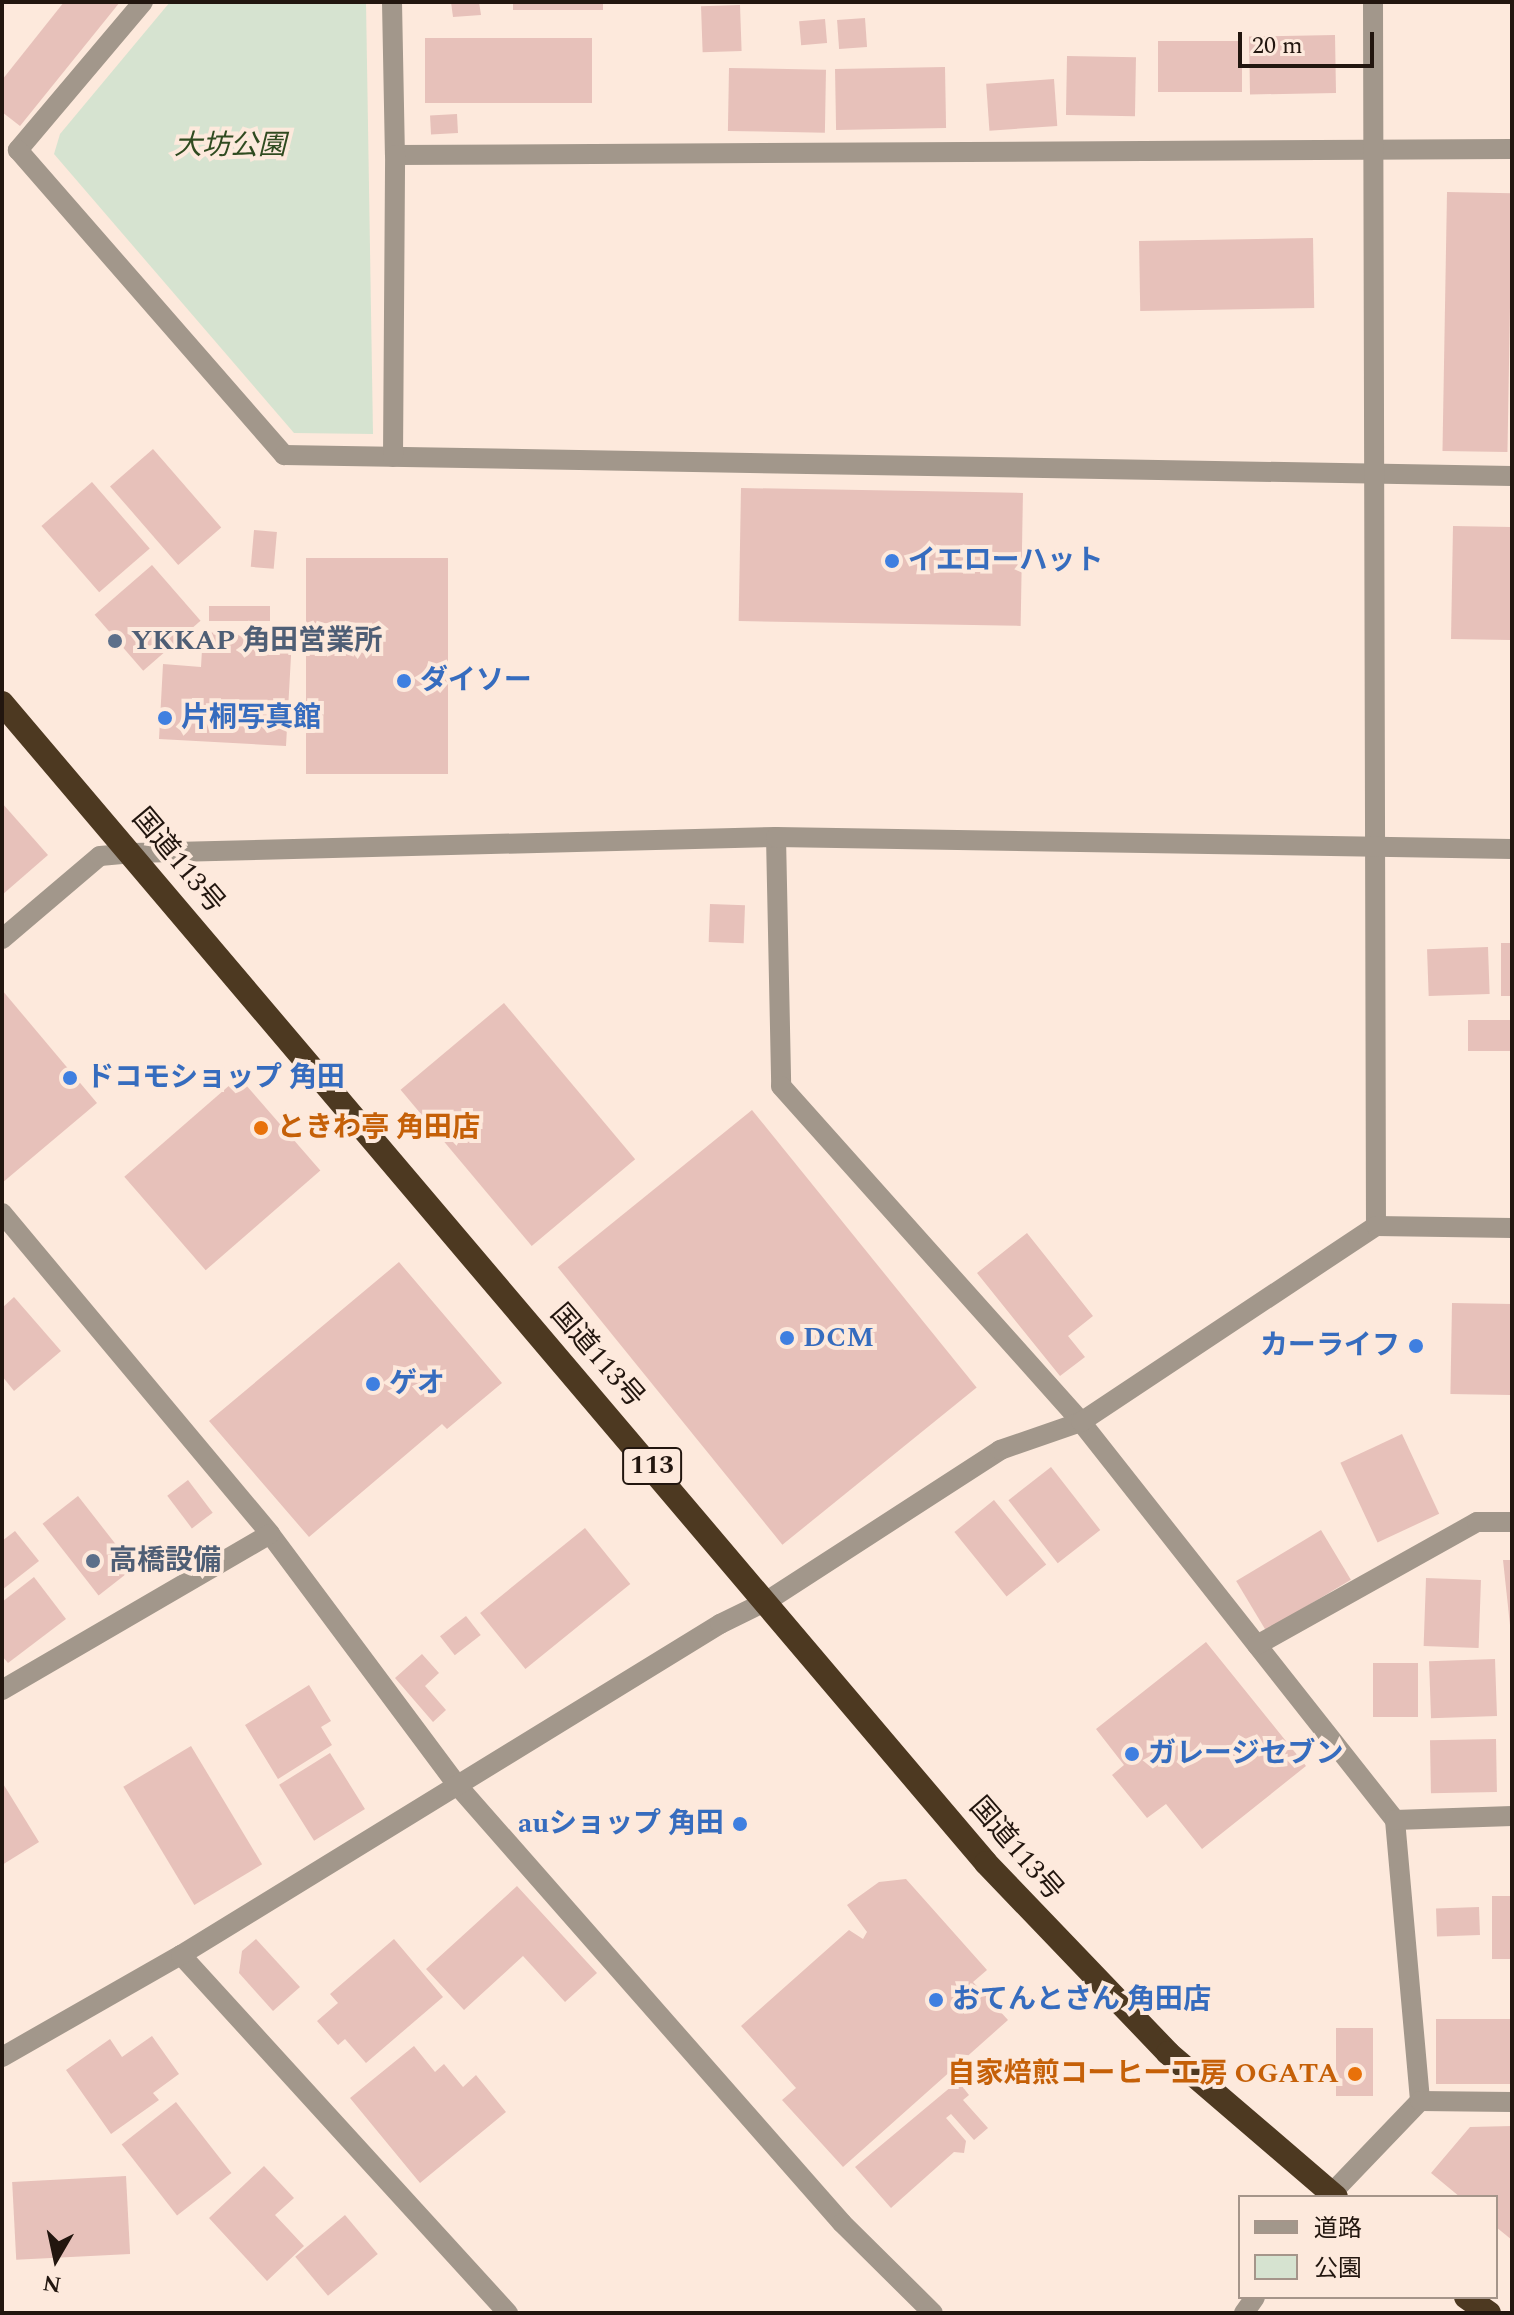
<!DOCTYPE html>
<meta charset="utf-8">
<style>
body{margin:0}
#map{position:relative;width:1514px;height:2315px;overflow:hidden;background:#fde9dc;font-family:Spectral,"Noto Sans JP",serif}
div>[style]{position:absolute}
.green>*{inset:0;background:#d6e3d0}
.building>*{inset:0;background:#e7c1ba;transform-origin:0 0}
.minor>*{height:20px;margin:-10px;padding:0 10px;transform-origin:10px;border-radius:10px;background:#a2978b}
.highway>*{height:24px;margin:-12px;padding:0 12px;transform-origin:12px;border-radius:12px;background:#4d3921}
.dots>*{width:22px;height:22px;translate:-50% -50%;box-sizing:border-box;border:4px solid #fde9dc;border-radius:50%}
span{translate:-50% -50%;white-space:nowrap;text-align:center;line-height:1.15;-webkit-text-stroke:8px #fde9dc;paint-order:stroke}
.shield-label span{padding:2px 6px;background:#fde9dc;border:2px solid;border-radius:6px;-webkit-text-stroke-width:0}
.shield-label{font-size:26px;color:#22160f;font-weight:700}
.park-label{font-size:28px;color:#304b20;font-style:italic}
.shop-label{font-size:28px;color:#366cbe;font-weight:700}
.left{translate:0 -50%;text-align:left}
.right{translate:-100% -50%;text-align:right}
.service-label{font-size:28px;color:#4e5e75;font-weight:700}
.street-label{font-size:28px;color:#22160f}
.food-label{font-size:28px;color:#c56008;font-weight:700}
.frame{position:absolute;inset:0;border:4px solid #22160f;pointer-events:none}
.legend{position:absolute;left:1238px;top:2195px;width:260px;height:104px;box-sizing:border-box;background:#fde9dc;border:2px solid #a5958a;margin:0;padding:10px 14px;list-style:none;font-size:24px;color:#22160f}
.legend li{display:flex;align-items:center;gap:16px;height:40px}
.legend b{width:40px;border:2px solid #a5958a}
.north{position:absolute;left:16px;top:2219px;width:80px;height:80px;-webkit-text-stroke:6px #fde9dc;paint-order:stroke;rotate:189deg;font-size:22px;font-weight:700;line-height:32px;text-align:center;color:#22160f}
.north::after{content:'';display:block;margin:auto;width:28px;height:36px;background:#22160f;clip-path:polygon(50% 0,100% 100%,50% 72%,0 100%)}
.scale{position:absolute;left:1238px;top:32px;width:136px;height:36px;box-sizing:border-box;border:4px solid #22160f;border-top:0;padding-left:10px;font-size:24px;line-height:28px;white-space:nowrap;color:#22160f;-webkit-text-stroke:6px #fde9dc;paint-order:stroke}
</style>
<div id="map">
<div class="green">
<i style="clip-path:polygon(170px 2px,366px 2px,373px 434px,294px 433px,54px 154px,60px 134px)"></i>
</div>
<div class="building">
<i style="clip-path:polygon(64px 2px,120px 2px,20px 126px,2px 112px,2px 80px)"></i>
<i style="clip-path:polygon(451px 2px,479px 2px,481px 15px,453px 17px)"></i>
<i style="left:513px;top:2px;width:90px;height:8px"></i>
<i style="left:740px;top:5px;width:46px;height:39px;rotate:88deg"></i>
<i style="left:865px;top:18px;width:29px;height:28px;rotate:86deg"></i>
<i style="left:825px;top:19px;width:24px;height:26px;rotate:85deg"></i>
<i style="left:1335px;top:35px;width:58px;height:86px;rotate:89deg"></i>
<i style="left:425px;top:38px;width:167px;height:65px"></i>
<i style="left:1242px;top:41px;width:51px;height:84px;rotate:90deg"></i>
<i style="left:1067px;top:56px;width:69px;height:59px;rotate:1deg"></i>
<i style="left:945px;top:67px;width:61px;height:110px;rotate:89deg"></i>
<i style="left:729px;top:68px;width:97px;height:63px;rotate:1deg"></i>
<i style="left:1054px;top:79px;width:47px;height:68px;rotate:86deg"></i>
<i style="left:457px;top:114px;width:19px;height:27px;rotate:87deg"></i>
<i style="left:1447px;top:192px;width:65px;height:259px;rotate:1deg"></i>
<i style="left:1313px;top:238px;width:70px;height:174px;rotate:89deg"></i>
<i style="left:153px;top:449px;width:104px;height:57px;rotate:49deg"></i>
<i style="left:92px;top:482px;width:88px;height:67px;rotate:49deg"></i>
<i style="left:741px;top:488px;width:282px;height:133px;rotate:1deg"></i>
<i style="left:1453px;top:526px;width:59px;height:113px;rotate:1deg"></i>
<i style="left:254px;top:530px;width:23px;height:37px;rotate:5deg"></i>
<i style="left:306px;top:558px;width:142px;height:216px"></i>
<i style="left:152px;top:565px;width:74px;height:76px;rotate:49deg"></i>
<i style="left:209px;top:606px;width:61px;height:15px"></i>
<i style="clip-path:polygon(203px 632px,292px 638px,286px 746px,159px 739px,163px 664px,201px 667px)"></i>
<i style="clip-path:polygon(2px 803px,48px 855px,2px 895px)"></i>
<i style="left:710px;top:904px;width:35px;height:38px;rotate:2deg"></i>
<i style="left:1501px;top:943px;width:11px;height:53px"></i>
<i style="left:1488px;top:947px;width:47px;height:61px;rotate:88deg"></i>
<i style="clip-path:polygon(2px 990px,97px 1103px,2px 1183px)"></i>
<i style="left:504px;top:1003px;width:204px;height:135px;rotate:50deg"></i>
<i style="left:1512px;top:1020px;width:31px;height:44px;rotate:90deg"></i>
<i style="left:239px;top:1077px;width:124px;height:152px;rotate:49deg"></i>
<i style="left:752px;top:1110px;width:357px;height:250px;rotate:51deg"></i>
<i style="clip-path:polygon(1027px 1233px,1093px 1316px,1068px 1336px,1085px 1357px,1060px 1376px,977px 1273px)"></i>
<i style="clip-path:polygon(399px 1262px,502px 1383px,447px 1429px,442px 1424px,309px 1537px,209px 1421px)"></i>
<i style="clip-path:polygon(14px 1297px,61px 1351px,14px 1391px,2px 1376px,2px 1308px)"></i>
<i style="left:1452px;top:1303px;width:60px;height:91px;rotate:1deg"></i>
<i style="left:1402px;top:1434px;width:88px;height:68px;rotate:65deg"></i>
<i style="left:1051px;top:1467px;width:80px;height:54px;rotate:52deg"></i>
<i style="left:188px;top:1480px;width:41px;height:26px;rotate:53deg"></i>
<i style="left:78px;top:1496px;width:91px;height:45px;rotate:52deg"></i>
<i style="left:994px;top:1500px;width:83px;height:51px;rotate:51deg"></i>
<i style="left:585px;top:1528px;width:72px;height:135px;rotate:51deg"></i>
<i style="left:1321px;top:1530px;width:58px;height:99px;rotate:59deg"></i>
<i style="clip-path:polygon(15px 1531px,39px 1561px,2px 1590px,2px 1541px)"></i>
<i style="clip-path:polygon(1503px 1560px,1512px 1560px,1512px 1625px,1510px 1625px)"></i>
<i style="clip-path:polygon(34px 1577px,66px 1619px,8px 1663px,2px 1656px,2px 1602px)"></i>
<i style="left:1426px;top:1578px;width:55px;height:68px;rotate:2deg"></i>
<i style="left:466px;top:1616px;width:24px;height:33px;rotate:52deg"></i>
<i style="clip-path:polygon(1206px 1642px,1306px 1766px,1202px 1849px,1166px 1804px,1147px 1818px,1112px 1775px,1124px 1765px,1096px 1729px)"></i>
<i style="clip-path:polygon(422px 1654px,439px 1673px,425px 1686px,446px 1710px,433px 1722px,395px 1678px)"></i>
<i style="left:1495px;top:1659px;width:57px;height:66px;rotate:88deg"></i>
<i style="left:1373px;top:1663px;width:45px;height:54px"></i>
<i style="clip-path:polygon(309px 1685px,331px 1721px,321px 1727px,332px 1745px,278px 1779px,245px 1725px)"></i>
<i style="left:1496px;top:1739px;width:53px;height:66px;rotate:89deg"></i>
<i style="left:191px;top:1746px;width:138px;height:79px;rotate:59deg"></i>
<i style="left:330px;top:1753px;width:66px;height:60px;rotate:58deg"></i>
<i style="clip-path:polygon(2px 1782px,39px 1842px,2px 1865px)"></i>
<i style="clip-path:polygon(906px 1879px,987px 1970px,973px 1982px,1008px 2020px,843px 2167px,782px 2100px,796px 2088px,741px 2026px,849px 1930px,863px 1939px,867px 1932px,847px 1905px,879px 1882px)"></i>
<i style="clip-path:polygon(517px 1886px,597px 1973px,565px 2002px,523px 1956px,464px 2010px,426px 1969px)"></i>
<i style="left:1512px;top:1896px;width:63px;height:20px;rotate:90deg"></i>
<i style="left:1479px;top:1907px;width:28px;height:43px;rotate:88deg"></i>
<i style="clip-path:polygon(256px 1939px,300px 1987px,273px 2011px,239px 1973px,242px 1951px)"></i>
<i style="clip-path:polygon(394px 1939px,443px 1997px,366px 2063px,345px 2039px,338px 2045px,317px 2021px,338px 2003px,330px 1994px)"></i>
<i style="left:1512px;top:2019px;width:65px;height:76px;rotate:90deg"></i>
<i style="left:1336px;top:2028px;width:37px;height:68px"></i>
<i style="clip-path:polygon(152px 2036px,179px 2074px,153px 2093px,159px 2100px,111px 2134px,66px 2070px,110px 2039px,122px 2057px)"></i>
<i style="clip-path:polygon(414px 2046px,435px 2072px,444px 2064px,463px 2087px,476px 2075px,506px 2112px,420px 2183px,350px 2098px)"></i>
<i style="clip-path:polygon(958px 2081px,969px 2095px,963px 2100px,988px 2128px,974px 2140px,951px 2114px,946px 2118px,966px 2141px,964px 2153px,954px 2152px,891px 2208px,855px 2167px)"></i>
<i style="left:176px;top:2102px;width:90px;height:69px;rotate:52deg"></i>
<i style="clip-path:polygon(1512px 2126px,1512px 2240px,1496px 2227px,1496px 2197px,1460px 2197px,1431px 2173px,1470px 2127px)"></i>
<i style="clip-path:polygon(264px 2166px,294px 2198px,275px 2215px,304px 2246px,267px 2281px,209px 2218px)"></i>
<i style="left:126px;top:2176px;width:78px;height:114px;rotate:87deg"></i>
<i style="left:345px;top:2215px;width:51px;height:65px;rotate:50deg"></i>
</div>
<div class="minor">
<i style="left:143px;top:2px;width:194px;rotate:130.2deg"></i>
<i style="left:18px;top:150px;width:405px;rotate:48.9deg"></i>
<i style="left:284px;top:455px;width:1228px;rotate:0.98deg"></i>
<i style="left:392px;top:2px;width:153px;rotate:88.9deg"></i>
<i style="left:395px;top:155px;width:1117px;rotate:-0.31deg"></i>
<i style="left:1373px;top:2px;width:1224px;rotate:89.86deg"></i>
<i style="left:393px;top:457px;width:302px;rotate:-89.6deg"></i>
<i style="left:776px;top:837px;width:249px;rotate:88.8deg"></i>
<i style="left:781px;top:1086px;width:450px;rotate:48.2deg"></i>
<i style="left:1081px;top:1422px;width:507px;rotate:51.73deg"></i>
<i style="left:1395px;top:1820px;width:282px;rotate:84.9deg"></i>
<i style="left:2px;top:939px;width:128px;rotate:-40.3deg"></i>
<i style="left:100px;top:856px;width:33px;rotate:-5deg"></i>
<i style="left:133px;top:853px;width:643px;rotate:-1.43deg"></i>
<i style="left:776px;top:837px;width:736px;rotate:0.93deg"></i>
<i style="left:2px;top:1213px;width:418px;rotate:50.1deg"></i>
<i style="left:270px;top:1534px;width:313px;rotate:53.3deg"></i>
<i style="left:457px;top:1785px;width:583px;rotate:48.68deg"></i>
<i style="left:842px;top:2223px;width:128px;rotate:44.7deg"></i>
<i style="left:1257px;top:1645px;width:252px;rotate:-29.2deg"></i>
<i style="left:1477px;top:1522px;width:35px"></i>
<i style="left:2px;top:1690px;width:310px;rotate:-30.2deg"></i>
<i style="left:1395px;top:1820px;width:117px;rotate:-2deg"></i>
<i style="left:181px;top:1955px;width:485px;rotate:47.6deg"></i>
<i style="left:2px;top:2057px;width:206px;rotate:-29.7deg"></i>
<i style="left:181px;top:1955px;width:633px;rotate:-31.55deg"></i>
<i style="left:720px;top:1624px;width:52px;rotate:-26.1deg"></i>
<i style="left:767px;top:1601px;width:278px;rotate:-32.9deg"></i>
<i style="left:1000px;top:1450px;width:86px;rotate:-19.1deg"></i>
<i style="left:1081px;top:1422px;width:354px;rotate:-33.6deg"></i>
<i style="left:1376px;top:1226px;width:136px;rotate:0.8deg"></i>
<i style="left:1328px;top:2197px;width:133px;rotate:-46.2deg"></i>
<i style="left:1420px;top:2101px;width:92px;rotate:0.6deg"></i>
<i style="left:1244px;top:2313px;width:19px;rotate:-55deg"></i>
</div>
<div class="highway">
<i style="left:2px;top:703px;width:1521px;rotate:49.69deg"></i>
<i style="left:986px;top:1863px;width:263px;rotate:46.2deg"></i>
<i style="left:1168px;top:2053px;width:221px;rotate:40.6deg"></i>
<i style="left:1466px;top:2297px;width:28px;rotate:35deg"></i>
</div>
<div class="dots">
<i style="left:892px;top:561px;background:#3f7fe0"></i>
<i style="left:115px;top:641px;background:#5c6f8a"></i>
<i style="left:404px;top:681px;background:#3f7fe0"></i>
<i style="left:165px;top:718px;background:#3f7fe0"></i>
<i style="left:70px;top:1078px;background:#3f7fe0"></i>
<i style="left:261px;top:1128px;background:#e8710a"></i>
<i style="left:787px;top:1338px;background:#3f7fe0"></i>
<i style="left:1416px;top:1346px;background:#3f7fe0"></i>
<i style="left:373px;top:1384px;background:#3f7fe0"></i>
<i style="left:93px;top:1561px;background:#5c6f8a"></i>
<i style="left:1132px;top:1754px;background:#3f7fe0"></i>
<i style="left:740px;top:1824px;background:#3f7fe0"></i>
<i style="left:936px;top:2000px;background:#3f7fe0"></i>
<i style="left:1355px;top:2074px;background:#e8710a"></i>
</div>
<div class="shield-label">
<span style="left:652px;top:1466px">113</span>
</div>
<div class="park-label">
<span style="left:230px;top:146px">大坊公園</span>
</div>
<div class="shop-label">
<span class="left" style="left:908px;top:561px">イエローハット</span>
<span class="left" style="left:420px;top:681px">ダイソー</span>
<span class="left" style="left:181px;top:718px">片桐写真館</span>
<span class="left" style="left:86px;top:1078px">ドコモショップ 角田</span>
<span class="left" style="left:803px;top:1338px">DCM</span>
<span class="right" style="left:1400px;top:1346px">カーライフ</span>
<span class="left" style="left:389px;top:1384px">ゲオ</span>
<span class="left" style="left:1148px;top:1754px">ガレージセブン</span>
<span class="right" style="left:724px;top:1824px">auショップ 角田</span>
<span class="left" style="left:952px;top:2000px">おてんとさん 角田店</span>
</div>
<div class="service-label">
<span class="left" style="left:131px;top:641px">YKKAP 角田営業所</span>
<span class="left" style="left:109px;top:1561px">高橋設備</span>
</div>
<div class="street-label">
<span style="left:178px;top:861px;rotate:50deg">国道113号</span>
<span style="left:597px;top:1356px;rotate:49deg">国道113号</span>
<span style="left:1016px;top:1849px;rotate:49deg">国道113号</span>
</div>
<div class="food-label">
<span class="left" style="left:277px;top:1128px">ときわ亭 角田店</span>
<span class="right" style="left:1339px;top:2074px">自家焙煎コーヒー工房 OGATA</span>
</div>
<div class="frame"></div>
<ul class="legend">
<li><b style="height:10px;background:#a2978b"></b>道路</li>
<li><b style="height:22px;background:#d6e3d0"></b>公園</li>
</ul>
<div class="north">N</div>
<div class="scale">20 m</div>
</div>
